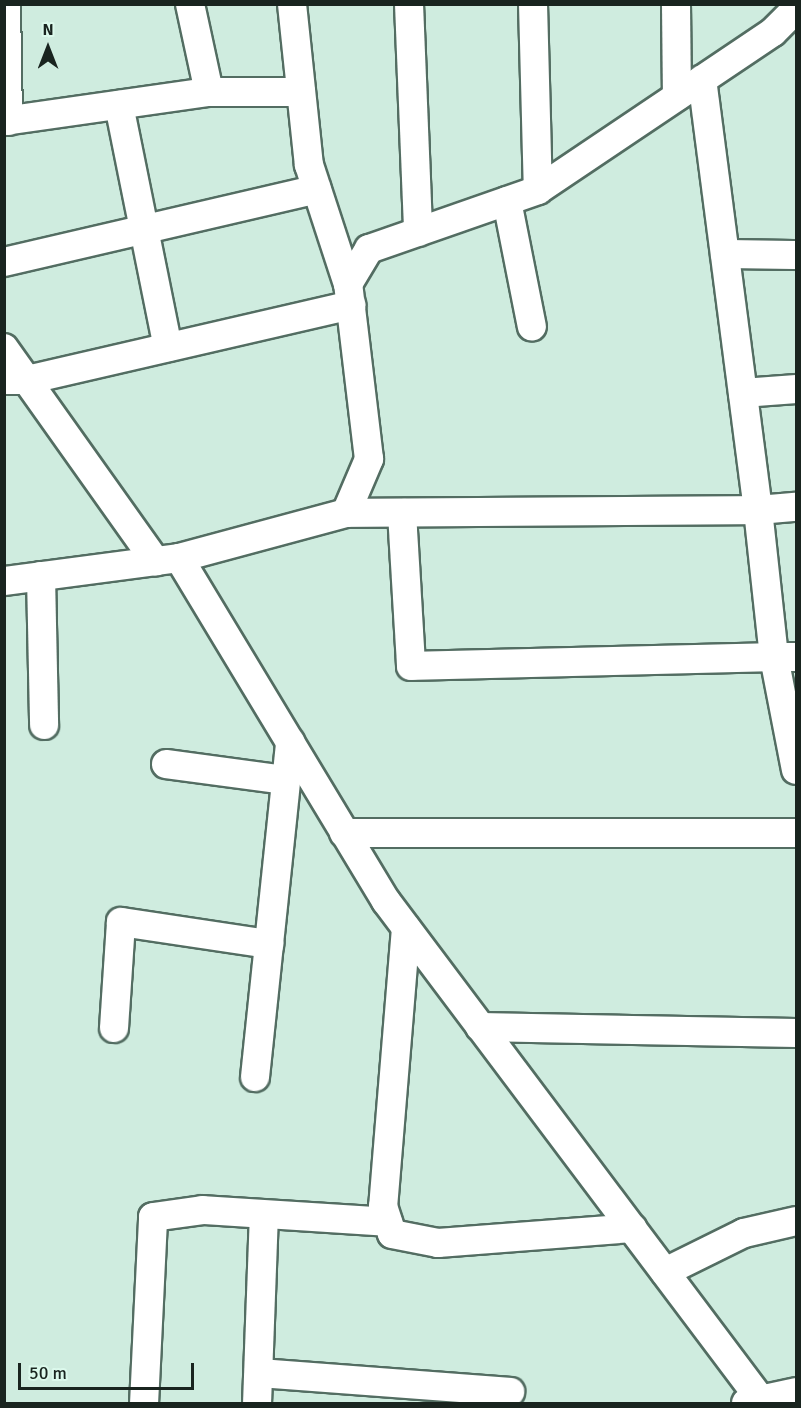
<!DOCTYPE html>
<style>
body{margin:0}
#map{position:relative;width:801px;height:1408px;overflow:hidden;background:#cfecdf;font-family:Signika,sans-serif}
div>[style]{position:absolute}
.roads{filter:drop-shadow(2px 0 #536d62) drop-shadow(-2px 0 #536d62) drop-shadow(0 2px #536d62) drop-shadow(0 -2px #536d62)}
.minor>*{height:28px;margin:-14px;padding:0 14px;transform-origin:14px;border-radius:14px;background:#fff}
span{translate:-50% -50%;white-space:nowrap;text-align:center;line-height:1.15;-webkit-text-stroke:6px #dcf9ec;paint-order:stroke}
.frame{position:absolute;inset:0;border:6px solid #19241f;pointer-events:none}
.north{position:absolute;left:18px;top:18px;width:60px;height:60px;-webkit-text-stroke:4px #dcf9ec;paint-order:stroke;rotate:0deg;font-size:16px;font-weight:700;line-height:24px;text-align:center;color:#19241f}
.north::after{content:'';display:block;margin:auto;width:21px;height:27px;background:#19241f;clip-path:polygon(50% 0,100% 100%,50% 72%,0 100%)}
.scale{position:absolute;left:18px;top:1363px;width:176px;height:27px;box-sizing:border-box;border:3px solid #19241f;border-top:0;padding-left:8px;font-size:18px;line-height:21px;white-space:nowrap;color:#19241f;-webkit-text-stroke:4px #dcf9ec;paint-order:stroke}
</style>
<div id="map">
<div class="roads">
<div class="minor">
<i style="left:6px;top:4px;width:117px;rotate:89deg"></i>
<i style="left:190px;top:4px;width:90px;rotate:77.8deg"></i>
<i style="left:209px;top:92px;width:92px"></i>
<i style="left:292px;top:4px;width:162px;rotate:84deg"></i>
<i style="left:309px;top:165px;width:125px;rotate:71.9deg"></i>
<i style="left:409px;top:4px;width:228px;rotate:87.7deg"></i>
<i style="left:533px;top:4px;width:186px;rotate:88.5deg"></i>
<i style="left:676px;top:4px;width:92px;rotate:89.4deg"></i>
<i style="left:119px;top:105px;width:247px;rotate:78.6deg"></i>
<i style="left:4px;top:121px;width:207px;rotate:-8.1deg"></i>
<i style="left:507px;top:201px;width:128px;rotate:78.8deg"></i>
<i style="left:725px;top:254px;width:71px;rotate:0.8deg"></i>
<i style="left:4px;top:262px;width:321px;rotate:-13.1deg"></i>
<i style="left:4px;top:348px;width:262px;rotate:54.6deg"></i>
<i style="left:4px;top:380px;width:23px"></i>
<i style="left:27px;top:380px;width:333px;rotate:-13deg"></i>
<i style="left:743px;top:393px;width:53px;rotate:-4.3deg"></i>
<i style="left:346px;top:513px;width:412px;rotate:-0.4deg"></i>
<i style="left:758px;top:510px;width:434px;rotate:-97.4deg"></i>
<i style="left:402px;top:513px;width:153px;rotate:86.6deg"></i>
<i style="left:411px;top:666px;width:363px;rotate:-1.4deg"></i>
<i style="left:774px;top:657px;width:148px;rotate:-96.2deg"></i>
<i style="left:758px;top:510px;width:38px;rotate:-5deg"></i>
<i style="left:179px;top:558px;width:401px;rotate:58.9deg"></i>
<i style="left:386px;top:901px;width:629px;rotate:53.08deg"></i>
<i style="left:41px;top:576px;width:149px;rotate:88.8deg"></i>
<i style="left:4px;top:581px;width:177px;rotate:-7.5deg"></i>
<i style="left:179px;top:558px;width:173px;rotate:-15.1deg"></i>
<i style="left:346px;top:513px;width:59px;rotate:-66.9deg"></i>
<i style="left:369px;top:459px;width:176px;rotate:-96.8deg"></i>
<i style="left:348px;top:284px;width:41px;rotate:-59deg"></i>
<i style="left:369px;top:249px;width:179px;rotate:-19.2deg"></i>
<i style="left:538px;top:190px;width:283px;rotate:-33.9deg"></i>
<i style="left:773px;top:32px;width:33px;rotate:-45deg"></i>
<i style="left:796px;top:657px;width:22px;rotate:180deg"></i>
<i style="left:774px;top:657px;width:115px;rotate:79deg"></i>
<i style="left:166px;top:764px;width:121px;rotate:7.6deg"></i>
<i style="left:344px;top:833px;width:452px"></i>
<i style="left:406px;top:928px;width:279px;rotate:94.7deg"></i>
<i style="left:383px;top:1206px;width:29px;rotate:72deg"></i>
<i style="left:392px;top:1234px;width:47px;rotate:11.1deg"></i>
<i style="left:438px;top:1243px;width:195px;rotate:-4.4deg"></i>
<i style="left:480px;top:1027px;width:316px;rotate:1.1deg"></i>
<i style="left:114px;top:1028px;width:106px;rotate:-86.2deg"></i>
<i style="left:121px;top:922px;width:150px;rotate:8.5deg"></i>
<i style="left:255px;top:1077px;width:337px;rotate:-84deg"></i>
<i style="left:665px;top:1272px;width:88px;rotate:-26.3deg"></i>
<i style="left:744px;top:1233px;width:53px;rotate:-13deg"></i>
<i style="left:260px;top:1373px;width:251px;rotate:4.3deg"></i>
<i style="left:746px;top:1403px;width:51px;rotate:-12.4deg"></i>
<i style="left:144px;top:1404px;width:187px;rotate:-87.2deg"></i>
<i style="left:153px;top:1217px;width:50px;rotate:-8deg"></i>
<i style="left:203px;top:1210px;width:185px;rotate:3.7deg"></i>
<i style="left:257px;top:1404px;width:189px;rotate:-87.9deg"></i>
</div>
</div>
<div class="frame"></div>
<div class="north">N</div>
<div class="scale">50 m</div>
</div>
